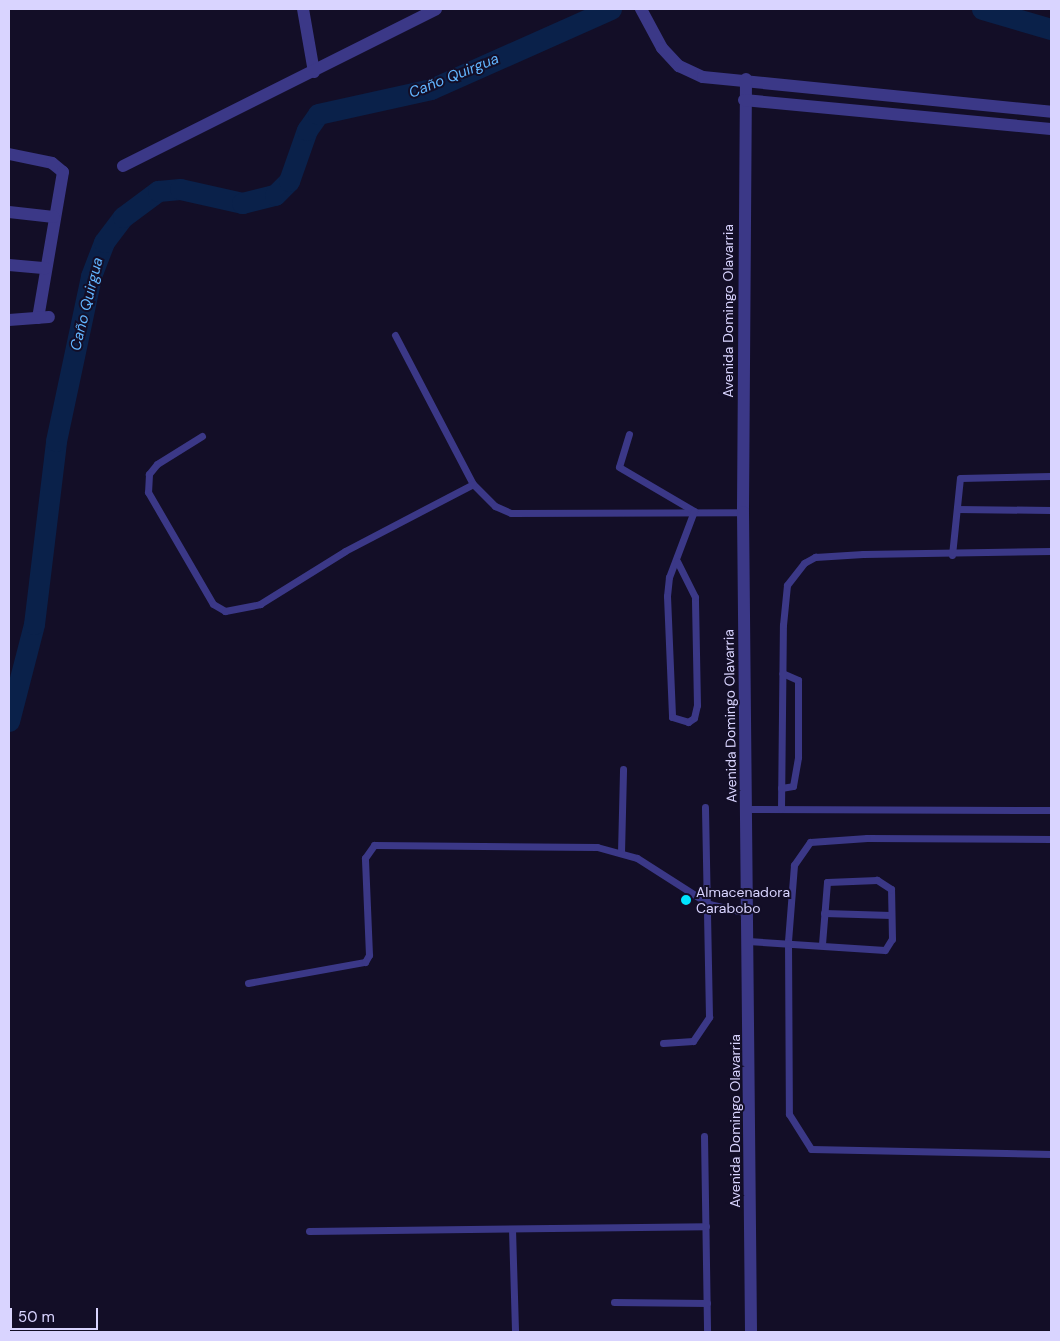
<!DOCTYPE html>
<meta charset="utf-8">
<style>
body{margin:0}
#map{position:relative;width:1060px;height:1341px;overflow:hidden;background:#130e27;font-family:"DM Sans",sans-serif}
div>[style]{position:absolute}
.river>*{height:21px;margin:-10.5px;padding:0 10.5px;transform-origin:10.5px;border-radius:10.5px;background:#0a214a}
.service>*{height:7px;margin:-3.5px;padding:0 3.5px;transform-origin:3.5px;border-radius:3.5px;background:#3b3887}
.minor>*{height:12px;margin:-6px;padding:0 6px;transform-origin:6px;border-radius:6px;background:#3b3887}
.dots>*{width:14px;height:14px;translate:-50% -50%;box-sizing:border-box;border:2px solid #130e27;border-radius:50%}
span{translate:-50% -50%;white-space:nowrap;text-align:center;line-height:1.15;-webkit-text-stroke:4px #130e27;paint-order:stroke}
.street-label{font-size:14px;color:#d9d4ff}
.poi-label{font-size:14px;color:#d9d4ff}
.left{translate:0 -50%;text-align:left}
.water-label{font-size:15px;color:#62b5ff;font-style:italic}
.frame{position:absolute;inset:0;border:10px solid #d9d4ff;pointer-events:none}
.scale{position:absolute;left:10px;top:1308px;width:88px;height:22px;box-sizing:border-box;border:2px solid #d9d4ff;border-top:0;padding-left:6px;font-size:15px;line-height:18px;white-space:nowrap;color:#d9d4ff;-webkit-text-stroke:4px #130e27;paint-order:stroke}
</style>
<div id="map">
<div class="river">
<i style="left:982px;top:9px;width:72px;rotate:16.2deg"></i>
<i style="left:9px;top:721px;width:100px;rotate:-75.5deg"></i>
<i style="left:34px;top:624px;width:184px;rotate:-83.1deg"></i>
<i style="left:56px;top:441px;width:169px;rotate:-78deg"></i>
<i style="left:91px;top:276px;width:36px;rotate:-69deg"></i>
<i style="left:104px;top:242px;width:31px;rotate:-53deg"></i>
<i style="left:123px;top:217px;width:44px;rotate:-36.6deg"></i>
<i style="left:158px;top:191px;width:22px;rotate:-5deg"></i>
<i style="left:180px;top:189px;width:64px;rotate:12.7deg"></i>
<i style="left:242px;top:203px;width:34px;rotate:-14deg"></i>
<i style="left:275px;top:195px;width:20px;rotate:-45deg"></i>
<i style="left:289px;top:181px;width:54px;rotate:-70.6deg"></i>
<i style="left:307px;top:130px;width:19px;rotate:-55deg"></i>
<i style="left:318px;top:114px;width:116px;rotate:-12.5deg"></i>
<i style="left:431px;top:89px;width:197px;rotate:-24deg"></i>
</div>
<div class="service">
<i style="left:395px;top:335px;width:168px;rotate:62.4deg"></i>
<i style="left:473px;top:484px;width:31px;rotate:45deg"></i>
<i style="left:495px;top:506px;width:17px;rotate:24deg"></i>
<i style="left:511px;top:513px;width:232px;rotate:-0.2deg"></i>
<i style="left:629px;top:434px;width:34px;rotate:107deg"></i>
<i style="left:619px;top:467px;width:87px;rotate:30.4deg"></i>
<i style="left:694px;top:511px;width:71px;rotate:110.7deg"></i>
<i style="left:669px;top:577px;width:19px;rotate:96deg"></i>
<i style="left:667px;top:596px;width:121px;rotate:87.6deg"></i>
<i style="left:672px;top:717px;width:17px;rotate:17deg"></i>
<i style="left:688px;top:722px;width:7px;rotate:-34deg"></i>
<i style="left:694px;top:718px;width:13px;rotate:-77deg"></i>
<i style="left:697px;top:705px;width:108px;rotate:-91.1deg"></i>
<i style="left:695px;top:597px;width:40px;rotate:-116.6deg"></i>
<i style="left:202px;top:436px;width:53px;rotate:148.1deg"></i>
<i style="left:157px;top:464px;width:13px;rotate:129deg"></i>
<i style="left:149px;top:474px;width:18px;rotate:93deg"></i>
<i style="left:148px;top:492px;width:129px;rotate:59.9deg"></i>
<i style="left:213px;top:604px;width:14px;rotate:30deg"></i>
<i style="left:225px;top:611px;width:36px;rotate:-11deg"></i>
<i style="left:260px;top:604px;width:100px;rotate:-31.9deg"></i>
<i style="left:345px;top:551px;width:144px;rotate:-27.6deg"></i>
<i style="left:957px;top:509px;width:94px;rotate:0.6deg"></i>
<i style="left:952px;top:555px;width:77px;rotate:-84.1deg"></i>
<i style="left:960px;top:478px;width:91px;rotate:-1.3deg"></i>
<i style="left:781px;top:788px;width:12px;rotate:-9deg"></i>
<i style="left:793px;top:786px;width:29px;rotate:-80deg"></i>
<i style="left:798px;top:757px;width:77px;rotate:-90deg"></i>
<i style="left:798px;top:680px;width:17px;rotate:-156deg"></i>
<i style="left:746px;top:809px;width:305px;rotate:0.2deg"></i>
<i style="left:781px;top:809px;width:184px;rotate:-89.4deg"></i>
<i style="left:783px;top:625px;width:40px;rotate:-84.3deg"></i>
<i style="left:787px;top:585px;width:28px;rotate:-52deg"></i>
<i style="left:804px;top:563px;width:13px;rotate:-29deg"></i>
<i style="left:815px;top:557px;width:48px;rotate:-3.6deg"></i>
<i style="left:863px;top:554px;width:188px;rotate:-0.9deg"></i>
<i style="left:1051px;top:839px;width:184px;rotate:-179.7deg"></i>
<i style="left:867px;top:838px;width:57px;rotate:176deg"></i>
<i style="left:810px;top:842px;width:28px;rotate:125deg"></i>
<i style="left:794px;top:865px;width:76px;rotate:94.5deg"></i>
<i style="left:788px;top:941px;width:173px;rotate:89.7deg"></i>
<i style="left:789px;top:1114px;width:41px;rotate:57.8deg"></i>
<i style="left:811px;top:1149px;width:240px;rotate:1.2deg"></i>
<i style="left:621px;top:853px;width:84px;rotate:-88.6deg"></i>
<i style="left:824px;top:913px;width:67px;rotate:1.7deg"></i>
<i style="left:748px;top:941px;width:137px;rotate:3.8deg"></i>
<i style="left:885px;top:950px;width:13px;rotate:-58deg"></i>
<i style="left:892px;top:939px;width:50px;rotate:-91.1deg"></i>
<i style="left:891px;top:889px;width:17px;rotate:-147deg"></i>
<i style="left:877px;top:880px;width:50px;rotate:177.7deg"></i>
<i style="left:827px;top:882px;width:62px;rotate:94.6deg"></i>
<i style="left:248px;top:983px;width:119px;rotate:-10.2deg"></i>
<i style="left:365px;top:962px;width:8px;rotate:-60deg"></i>
<i style="left:369px;top:955px;width:97px;rotate:-92.4deg"></i>
<i style="left:365px;top:858px;width:16px;rotate:-55deg"></i>
<i style="left:374px;top:845px;width:223px;rotate:0.5deg"></i>
<i style="left:597px;top:847px;width:41px;rotate:15.4deg"></i>
<i style="left:637px;top:858px;width:85px;rotate:32.6deg"></i>
<i style="left:709px;top:904px;width:39px;rotate:13deg"></i>
<i style="left:663px;top:1043px;width:30px;rotate:-4deg"></i>
<i style="left:693px;top:1041px;width:29px;rotate:-56deg"></i>
<i style="left:709px;top:1017px;width:210px;rotate:-91.1deg"></i>
<i style="left:704px;top:1136px;width:196px;rotate:89.1deg"></i>
<i style="left:512px;top:1229px;width:103px;rotate:88.3deg"></i>
<i style="left:309px;top:1231px;width:397px;rotate:-0.7deg"></i>
<i style="left:614px;top:1302px;width:93px;rotate:0.6deg"></i>
</div>
<div class="minor">
<i style="left:303px;top:9px;width:64px;rotate:80.1deg"></i>
<i style="left:641px;top:9px;width:44px;rotate:61.7deg"></i>
<i style="left:662px;top:48px;width:25px;rotate:47deg"></i>
<i style="left:679px;top:66px;width:26px;rotate:25deg"></i>
<i style="left:703px;top:77px;width:350px;rotate:5.7deg"></i>
<i style="left:746px;top:79px;width:433px;rotate:90.4deg"></i>
<i style="left:743px;top:512px;width:820px;rotate:89.44deg"></i>
<i style="left:744px;top:100px;width:308px;rotate:5.4deg"></i>
<i style="left:9px;top:154px;width:44px;rotate:11.8deg"></i>
<i style="left:52px;top:163px;width:14px;rotate:39deg"></i>
<i style="left:63px;top:172px;width:148px;rotate:99.7deg"></i>
<i style="left:123px;top:166px;width:350px;rotate:-26.6deg"></i>
<i style="left:9px;top:212px;width:45px;rotate:6.3deg"></i>
<i style="left:9px;top:265px;width:37px;rotate:5deg"></i>
<i style="left:9px;top:320px;width:40px;rotate:-4.3deg"></i>
</div>
<div class="dots">
<i style="left:686px;top:900px;background:#00e4ff"></i>
</div>
<div class="street-label">
<span style="left:728px;top:311px;rotate:-90deg">Avenida Domingo Olavarria</span>
<span style="left:730px;top:716px;rotate:-91deg">Avenida Domingo Olavarria</span>
<span style="left:735px;top:1121px;rotate:-90deg">Avenida Domingo Olavarria</span>
</div>
<div class="poi-label">
<span class="left" style="left:696px;top:900px">Almacenadora<br>Carabobo</span>
</div>
<div class="water-label">
<span style="left:454px;top:76px;rotate:-22deg">Caño Quirgua</span>
<span style="left:87px;top:304px;rotate:-76deg">Caño Quirgua</span>
</div>
<div class="frame"></div>
<div class="scale">50 m</div>
</div>
